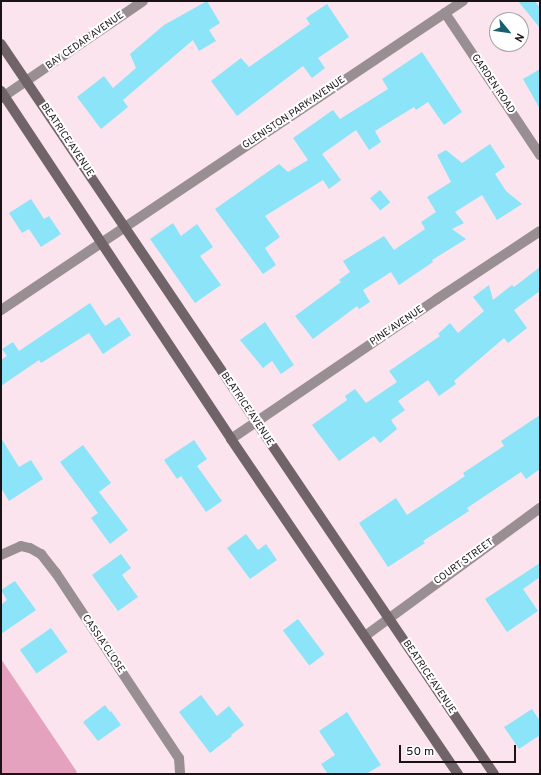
<!DOCTYPE html>
<style>
body{margin:0}
#map{position:relative;width:541px;height:775px;overflow:hidden;background:#fbe4ed;font-family:Overpass,sans-serif}
div>[style]{position:absolute}
.green>*{inset:0;background:#e5a2bf}
.building>*{inset:0;background:#8be4f8;transform-origin:0 0}
.street>*{height:10px;margin:-5px;padding:0 5px;transform-origin:5px;border-radius:5px;background:#998f93}
.secondary>*{height:10px;margin:-5px;padding:0 5px;transform-origin:5px;border-radius:5px;background:#716469}
span{translate:-50% -50%;white-space:nowrap;text-align:center;line-height:1.15;-webkit-text-stroke:4px #fff;paint-order:stroke}
.street-label{font-size:10px;color:#1a1316}
.frame{position:absolute;inset:0;border:2px solid #1a1316;pointer-events:none}
.north{position:absolute;left:489px;top:12px;width:40px;height:40px;box-sizing:border-box;background:#fff;border:1px solid #a3a1a2;border-radius:50%;rotate:119deg;font-size:11px;font-weight:700;line-height:16px;text-align:center;color:#1a1316}
.north::after{content:'';display:block;margin:auto;width:14px;height:18px;background:#17616f;clip-path:polygon(50% 0,100% 100%,50% 72%,0 100%)}
.scale{position:absolute;left:399px;top:745px;width:117px;height:18px;box-sizing:border-box;border:2px solid #1a1316;border-top:0;padding-left:5px;font-size:12px;line-height:14px;white-space:nowrap;color:#1a1316;-webkit-text-stroke:3px #fff;paint-order:stroke}
</style>
<div id="map">
<div class="green">
<i style="clip-path:polygon(1px 659px,77px 772px,74px 774px,1px 774px)"></i>
</div>
<div class="building">
<i style="clip-path:polygon(207px 1px,220px 23px,209px 30px,216px 41px,199px 51px,193px 40px,123px 100px,128px 107px,101px 129px,77px 97px,104px 76px,113px 88px,136px 68px,130px 54px,164px 25px)"></i>
<i style="clip-path:polygon(518px 1px,535px 1px,540px 8px,540px 28px)"></i>
<i style="clip-path:polygon(327px 4px,349px 37px,318px 58px,325px 68px,312px 78px,303px 66px,237px 116px,211px 81px,241px 58px,249px 67px,310px 24px,306px 18px)"></i>
<i style="clip-path:polygon(422px 52px,462px 112px,444px 125px,428px 102px,416px 110px,414px 107px,375px 131px,381px 142px,369px 150px,356px 130px,322px 154px,341px 180px,329px 189px,323px 180px,265px 216px,280px 237px,265px 248px,276px 265px,263px 274px,215px 209px,279px 164px,288px 172px,308px 160px,293px 138px,333px 110px,340px 119px,388px 89px,382px 79px)"></i>
<i style="clip-path:polygon(540px 69px,540px 109px,523px 79px)"></i>
<i style="clip-path:polygon(490px 144px,505px 167px,495px 174px,506px 191px,522px 204px,497px 220px,482px 195px,455px 212px,464px 223px,452px 229px,466px 239px,432px 260px,433px 262px,399px 285px,391px 272px,363px 290px,370px 302px,359px 309px,357px 306px,313px 339px,295px 316px,341px 282px,339px 280px,350px 272px,343px 261px,384px 236px,394px 250px,425px 229px,421px 222px,436px 212px,427px 197px,451px 182px,437px 155px,446px 150px,462px 163px)"></i>
<i style="left:380px;top:190px;width:16px;height:13px;rotate:50deg"></i>
<i style="clip-path:polygon(31px 199px,44px 219px,49px 216px,61px 234px,41px 247px,29px 229px,22px 233px,9px 213px)"></i>
<i style="clip-path:polygon(173px 223px,181px 236px,197px 224px,213px 247px,200px 256px,221px 285px,195px 303px,150px 239px)"></i>
<i style="clip-path:polygon(540px 267px,540px 291px,514px 310px,527px 328px,508px 343px,504px 338px,454px 381px,456px 384px,439px 396px,428px 380px,398px 401px,405px 410px,391px 420px,397px 429px,380px 443px,374px 436px,339px 461px,312px 425px,347px 400px,345px 396px,355px 389px,366px 403px,397px 382px,389px 371px,440px 336px,438px 334px,450px 323px,458px 333px,484px 311px,473px 297px,489px 285px,493px 300px,512px 285px,514px 287px)"></i>
<i style="clip-path:polygon(90px 303px,105px 326px,119px 317px,131px 335px,103px 354px,89px 333px,41px 363px,39px 360px,1px 386px,1px 360px,7px 356px,2px 349px,13px 342px,19px 351px)"></i>
<i style="clip-path:polygon(265px 322px,294px 365px,281px 374px,272px 361px,263px 368px,240px 340px)"></i>
<i style="clip-path:polygon(540px 415px,540px 469px,526px 479px,521px 472px,467px 508px,469px 511px,423px 541px,425px 543px,388px 567px,359px 523px,396px 498px,407px 515px,465px 476px,463px 473px,504px 446px,501px 441px)"></i>
<i style="clip-path:polygon(1px 438px,19px 467px,31px 460px,43px 479px,9px 501px,1px 488px)"></i>
<i style="clip-path:polygon(194px 440px,207px 459px,197px 466px,222px 501px,206px 512px,181px 476px,177px 479px,164px 460px)"></i>
<i style="clip-path:polygon(83px 445px,111px 483px,99px 492px,128px 530px,110px 544px,91px 518px,98px 513px,60px 462px)"></i>
<i style="clip-path:polygon(246px 534px,258px 550px,266px 544px,277px 560px,250px 579px,227px 548px)"></i>
<i style="clip-path:polygon(121px 554px,131px 568px,122px 575px,138px 597px,118px 611px,92px 575px)"></i>
<i style="clip-path:polygon(540px 563px,540px 577px,523px 589px,538px 611px,507px 632px,485px 599px)"></i>
<i style="clip-path:polygon(15px 581px,36px 610px,1px 634px,1px 605px,7px 600px,1px 590px)"></i>
<i style="left:298px;top:619px;width:44px;height:19px;rotate:53deg"></i>
<i style="left:51px;top:628px;width:29px;height:38px;rotate:55deg"></i>
<i style="clip-path:polygon(201px 695px,217px 716px,229px 706px,244px 725px,231px 735px,232px 736px,210px 753px,179px 712px)"></i>
<i style="clip-path:polygon(105px 705px,110px 712px,111px 711px,121px 725px,98px 741px,83px 722px)"></i>
<i style="clip-path:polygon(532px 709px,540px 721px,540px 735px,519px 749px,504px 727px)"></i>
<i style="clip-path:polygon(347px 712px,381px 765px,366px 774px,328px 774px,321px 764px,335px 755px,319px 731px)"></i>
</div>
<div class="street">
<i style="left:445px;top:13px;width:171px;rotate:56.2deg"></i>
<i style="left:1px;top:98px;width:172px;rotate:-34.3deg"></i>
<i style="left:1px;top:310px;width:556px;rotate:-33.78deg"></i>
<i style="left:231px;top:439px;width:249px;rotate:-34.2deg"></i>
<i style="left:437px;top:299px;width:123px;rotate:-33.4deg"></i>
<i style="left:1px;top:555px;width:22px;rotate:-24deg"></i>
<i style="left:21px;top:546px;width:9px;rotate:13deg"></i>
<i style="left:30px;top:548px;width:13px;rotate:29deg"></i>
<i style="left:41px;top:554px;width:24px;rotate:52deg"></i>
<i style="left:56px;top:573px;width:222px;rotate:56.4deg"></i>
<i style="left:179px;top:758px;width:16px;rotate:86deg"></i>
<i style="left:365px;top:636px;width:217px;rotate:-36.2deg"></i>
</div>
<div class="secondary">
<i style="left:1px;top:44px;width:881px;rotate:55.97deg"></i>
<i style="left:1px;top:91px;width:417px;rotate:56.5deg"></i>
<i style="left:231px;top:439px;width:405px;rotate:55.9deg"></i>
</div>
<div class="street-label">
<span style="left:85px;top:41px;rotate:-35deg">BAY CEDAR AVENUE</span>
<span style="left:493px;top:84px;rotate:56deg">GARDEN ROAD</span>
<span style="left:294px;top:113px;rotate:-34deg">GLENISTON PARK AVENUE</span>
<span style="left:67px;top:140px;rotate:56deg">BEATRICE AVENUE</span>
<span style="left:397px;top:326px;rotate:-34deg">PINE AVENUE</span>
<span style="left:247px;top:409px;rotate:56deg">BEATRICE AVENUE</span>
<span style="left:464px;top:562px;rotate:-36deg">COURT STREET</span>
<span style="left:103px;top:644px;rotate:56deg">CASSIA CLOSE</span>
<span style="left:429px;top:677px;rotate:56deg">BEATRICE AVENUE</span>
</div>
<div class="frame"></div>
<div class="north">N</div>
<div class="scale">50 m</div>
</div>
